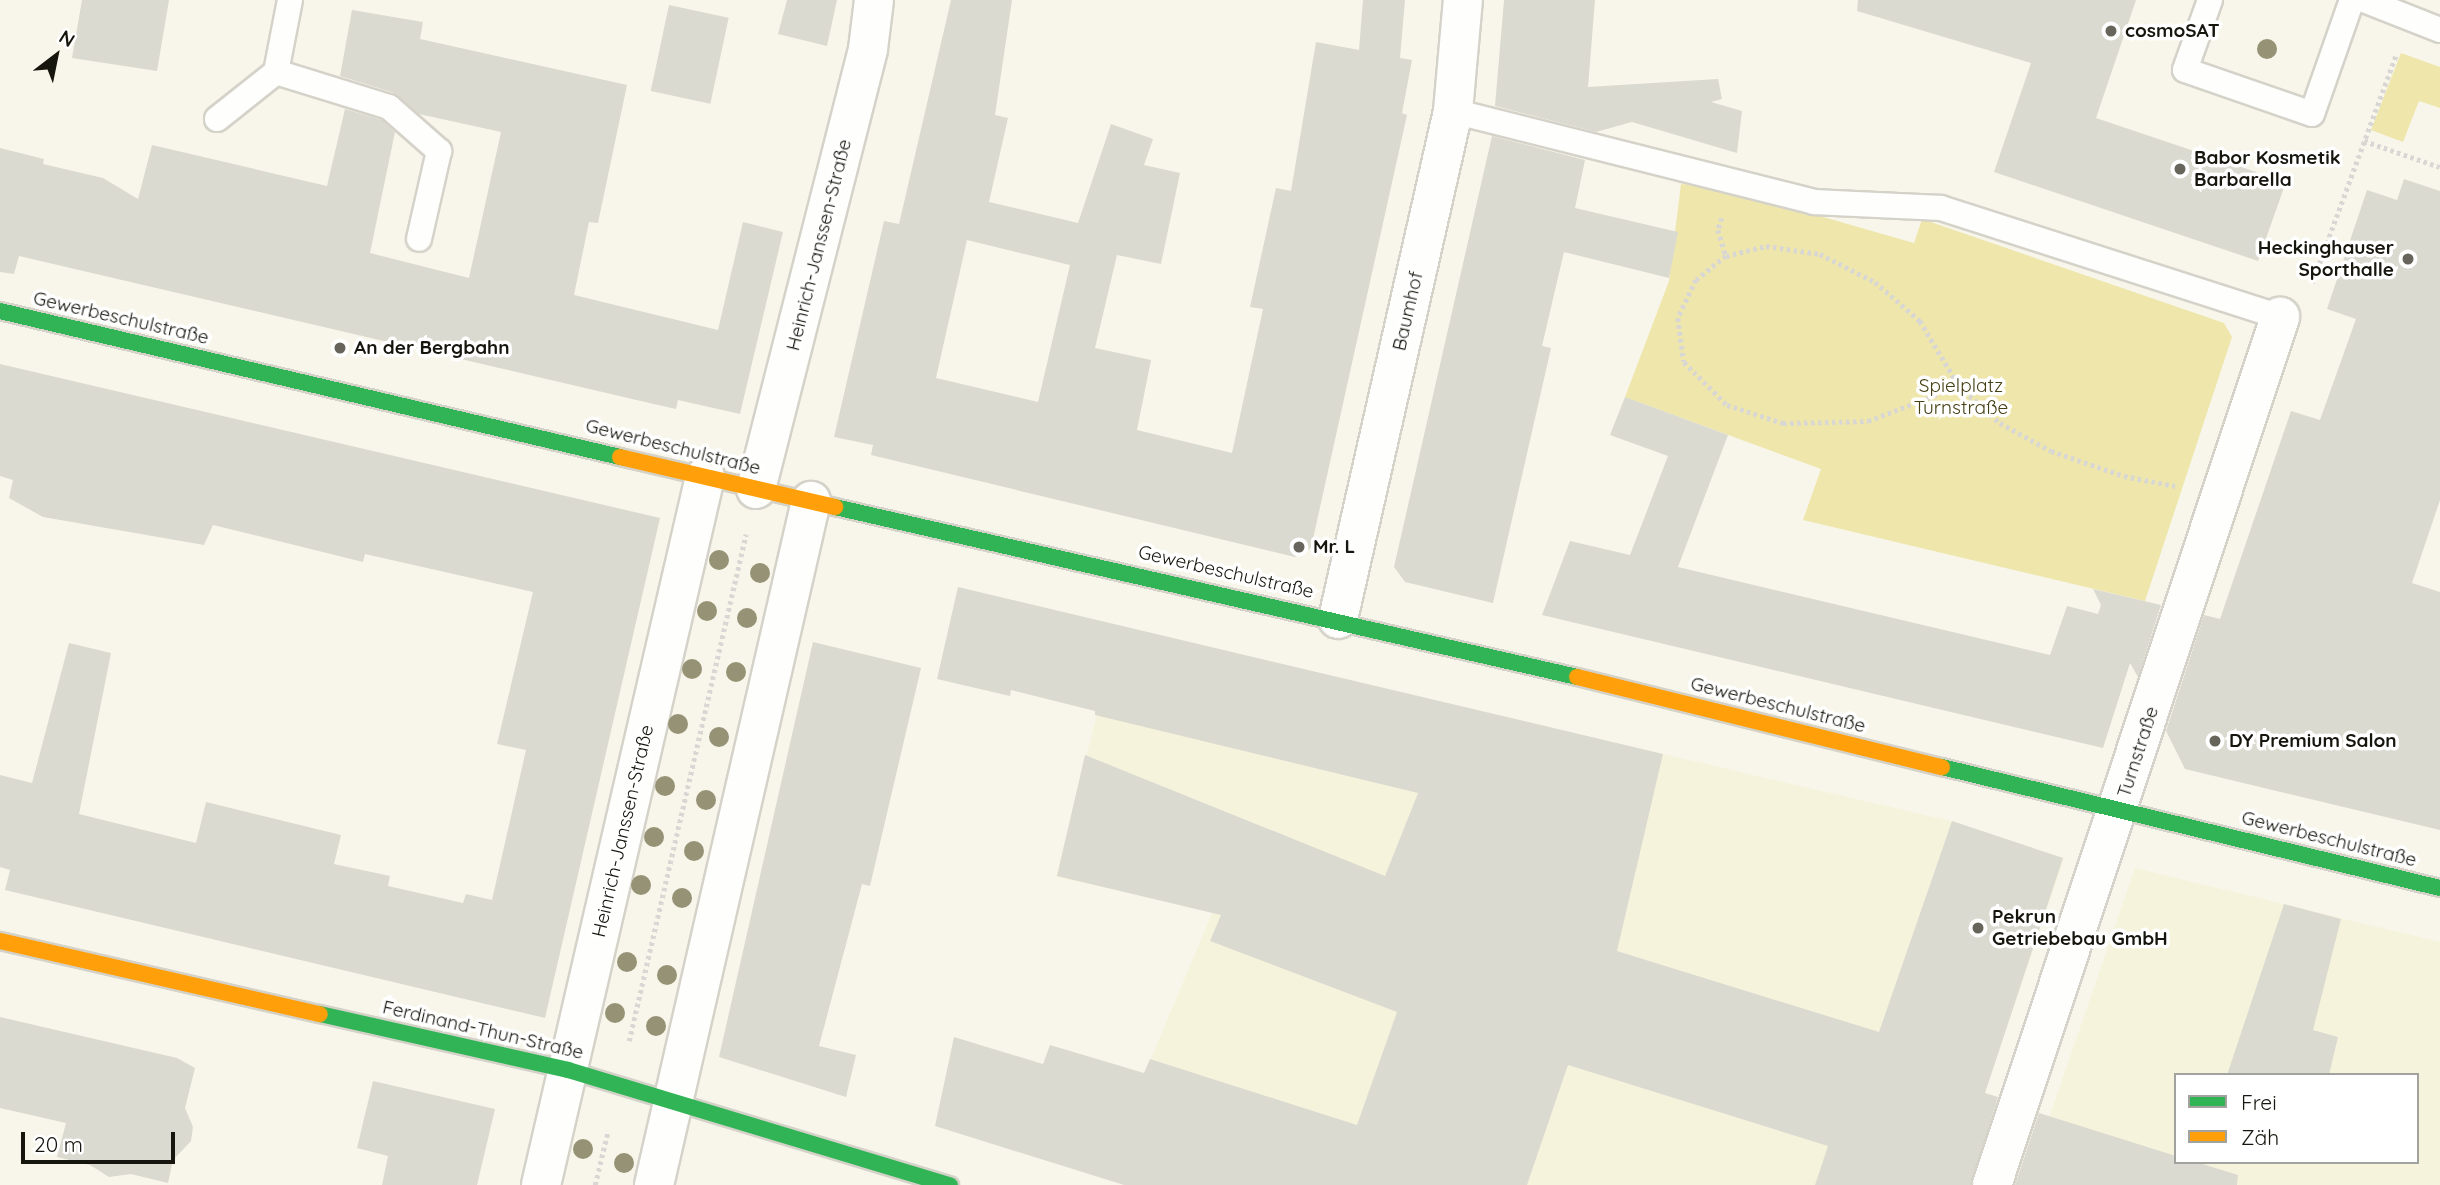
<!DOCTYPE html>
<meta charset="utf-8">
<style>
body{margin:0}
#map{position:relative;width:2440px;height:1185px;overflow:hidden;background:#f8f6ea;font-family:Quicksand,sans-serif}
div>[style]{position:absolute}
.built>*{inset:0;background:#f6f3dd}
.green>*{inset:0;background:#eee6ab}
.building>*{inset:0;background:#dbdad0;transform-origin:0 0}
.path>*{height:4.5px;margin-top:-2.25px;transform-origin:0;background:repeating-linear-gradient(90deg,#d8d7d4 0 3.5px,transparent 0 7px)}
.roads{filter:drop-shadow(2px 0 #d4d2c9) drop-shadow(-2px 0 #d4d2c9) drop-shadow(0 2px #d4d2c9) drop-shadow(0 -2px #d4d2c9)}
.lane>*{height:24px;margin:-12px;padding:0 12px;transform-origin:12px;border-radius:12px;background:#fefefc}
.street>*{height:38px;margin:-19px;padding:0 19px;transform-origin:19px;border-radius:19px;background:#fefefc}
.fast>*{height:16px;margin:-8px;padding:0 8px;transform-origin:8px;border-radius:8px;background:#30b455}
.slow>*{height:16px;margin:-8px;padding:0 8px;transform-origin:8px;border-radius:8px;background:#ff9f0a}
.trees>*{width:20px;height:20px;margin:-10px;border-radius:50%;background:#969275}
.dots>*{width:19px;height:19px;translate:-50% -50%;box-sizing:border-box;border:4px solid #fff;border-radius:50%}
span{translate:-50% -50%;white-space:nowrap;text-align:center;line-height:1.15;-webkit-text-stroke:7px #fff;paint-order:stroke}
.poi-label{font-size:19px;color:#17160e;font-weight:700}
.left{translate:0 -50%;text-align:left}
.right{translate:-100% -50%;text-align:right}
.street-label{font-size:19px;color:#17160e}
.park-label{font-size:19px;color:#464015}
.legend{position:absolute;left:2174px;top:1073px;width:245px;height:91px;box-sizing:border-box;background:#fff;border:2px solid #a2a29f;margin:0;padding:9px 12px;list-style:none;font-size:21px;color:#17160e}
.legend li{display:flex;align-items:center;gap:14px;height:35px}
.legend b{width:35px;border:2px solid #a2a29f}
.north{position:absolute;left:21px;top:21px;width:70px;height:70px;-webkit-text-stroke:5px #fff;paint-order:stroke;rotate:32deg;font-size:19px;font-weight:700;line-height:28px;text-align:center;color:#17160e}
.north::after{content:'';display:block;margin:auto;width:24px;height:32px;background:#17160e;clip-path:polygon(50% 0,100% 100%,50% 72%,0 100%)}
.scale{position:absolute;left:21px;top:1132px;width:154px;height:32px;box-sizing:border-box;border:4px solid #17160e;border-top:0;padding-left:9px;font-size:21px;line-height:24px;white-space:nowrap;color:#17160e;-webkit-text-stroke:5px #fff;paint-order:stroke}
</style>
<div id="map">
<div class="built">
<i style="clip-path:polygon(1119px 627px,1951px 821px,2064px 859px,1953px 1185px,1125px 1185px,1101px 1177px,1213px 911px,1056px 877px)"></i>
<i style="clip-path:polygon(evenodd,2135px 868px,2440px 942px,2440px 1185px,2026px 1185px,2135px 868px,2176px 1075px,2417px 1075px,2417px 1162px,2176px 1162px,2176px 1075px)"></i>
</div>
<div class="green">
<i style="clip-path:polygon(2401px 53px,2440px 67px,2440px 108px,2419px 101px,2403px 142px,2371px 130px)"></i>
<i style="clip-path:polygon(1681px 184px,1719px 187px,1914px 243px,1922px 219px,2224px 323px,2232px 337px,2145px 601px,1803px 520px,1821px 469px,1625px 397px,1669px 281px)"></i>
</div>
<div class="building">
<i style="clip-path:polygon(82px 0,169px 0,157px 71px,72px 58px)"></i>
<i style="clip-path:polygon(787px 0,837px 0,827px 46px,778px 34px)"></i>
<i style="clip-path:polygon(evenodd,951px 0,1012px 0,995px 115px,1008px 118px,989px 202px,1078px 223px,1111px 124px,1153px 139px,1144px 165px,1180px 173px,1161px 264px,1117px 255px,1095px 348px,1151px 360px,1137px 430px,1232px 453px,1263px 309px,1250px 307px,1276px 188px,1291px 191px,1316px 42px,1359px 50px,1363px 0,1405px 0,1400px 58px,1412px 60px,1402px 113px,1407px 115px,1311px 548px,1295px 557px,871px 455px,873px 445px,834px 437px,884px 221px,899px 224px,951px 0,967px 240px,1070px 265px,1038px 402px,936px 378px,967px 240px)"></i>
<i style="clip-path:polygon(1504px 0,1595px 0,1588px 87px,1718px 79px,1722px 99px,1711px 102px,1742px 111px,1737px 153px,1632px 122px,1596px 132px,1495px 106px)"></i>
<i style="clip-path:polygon(1858px 0,2136px 0,2096px 118px,2286px 182px,2258px 261px,1994px 172px,2031px 63px,1857px 11px)"></i>
<i style="left:669px;top:5px;width:61px;height:88px;rotate:12deg"></i>
<i style="clip-path:polygon(352px 10px,423px 22px,420px 39px,627px 85px,598px 223px,589px 222px,574px 295px,718px 330px,743px 222px,783px 232px,740px 414px,678px 400px,676px 409px,645px 402px,19px 256px,14px 274px,0 272px,0 148px,44px 159px,43px 164px,103px 178px,138px 199px,152px 145px,327px 186px,345px 109px,382px 120px,395px 132px,370px 253px,469px 278px,501px 132px,419px 114px,394px 93px,340px 76px)"></i>
<i style="clip-path:polygon(1492px 136px,1585px 160px,1575px 208px,1678px 232px,1669px 278px,1564px 252px,1542px 346px,1551px 348px,1493px 603px,1405px 582px,1394px 567px)"></i>
<i style="clip-path:polygon(2404px 179px,2440px 191px,2440px 500px,2412px 583px,2440px 592px,2440px 830px,2185px 769px,2166px 731px,2204px 615px,2220px 619px,2291px 411px,2320px 420px,2356px 319px,2327px 309px,2367px 190px,2397px 200px)"></i>
<i style="clip-path:polygon(0 364px,660px 518px,545px 1018px,5px 890px,10px 870px,0 867px,0 775px,32px 783px,69px 643px,111px 653px,79px 814px,196px 843px,206px 802px,341px 835px,334px 864px,390px 876px,388px 886px,463px 903px,466px 894px,492px 900px,526px 750px,497px 744px,533px 592px,365px 554px,363px 562px,213px 525px,204px 545px,43px 517px,9px 498px,13px 480px,0 476px)"></i>
<i style="clip-path:polygon(1625px 397px,1728px 435px,1678px 567px,2050px 655px,2067px 606px,2098px 614px,2101px 605px,2093px 589px,2161px 605px,2138px 677px,2130px 663px,2103px 748px,1542px 615px,1570px 541px,1630px 555px,1668px 456px,1610px 435px)"></i>
<i style="clip-path:polygon(958px 587px,1663px 754px,1617px 951px,1879px 1032px,1952px 821px,2063px 858px,1985px 1093px,1998px 1097px,1971px 1185px,1815px 1185px,1828px 1146px,1568px 1065px,1527px 1185px,1124px 1185px,935px 1126px,954px 1037px,1043px 1064px,1050px 1045px,1144px 1073px,1150px 1059px,1357px 1125px,1397px 1012px,1210px 941px,1221px 915px,1057px 876px,1085px 755px,1385px 876px,1418px 793px,1095px 715px,1095px 711px,1011px 690px,1010px 696px,937px 679px)"></i>
<i style="clip-path:polygon(813px 642px,921px 668px,870px 886px,862px 884px,819px 1046px,856px 1055px,846px 1097px,719px 1057px)"></i>
<i style="clip-path:polygon(2284px 904px,2341px 919px,2313px 1030px,2338px 1037px,2329px 1075px,2227px 1075px)"></i>
<i style="clip-path:polygon(0 1017px,177px 1058px,195px 1068px,185px 1108px,193px 1127px,191px 1141px,173px 1160px,168px 1183px,131px 1174px,109px 1177px,90px 1165px,57px 1157px,66px 1123px,0 1108px)"></i>
<i style="clip-path:polygon(373px 1081px,495px 1109px,477px 1185px,382px 1185px,388px 1156px,357px 1148px)"></i>
<i style="clip-path:polygon(2039px 1113px,2176px 1156px,2176px 1162px,2196px 1162px,2238px 1175px,2237px 1185px,2015px 1185px)"></i>
</div>
<div class="path">
<i style="left:2364px;top:141px;width:80px;rotate:18.9deg"></i>
<i style="left:1722px;top:218px;width:13px;rotate:108deg"></i>
<i style="left:1718px;top:230px;width:27px;rotate:73deg"></i>
<i style="left:1726px;top:256px;width:38px;rotate:141deg"></i>
<i style="left:1696px;top:280px;width:42px;rotate:115.3deg"></i>
<i style="left:1678px;top:318px;width:44px;rotate:82.2deg"></i>
<i style="left:1684px;top:362px;width:61px;rotate:45deg"></i>
<i style="left:1727px;top:405px;width:59px;rotate:17.8deg"></i>
<i style="left:1783px;top:423px;width:85px;rotate:-1.3deg"></i>
<i style="left:1868px;top:421px;width:97px;rotate:-21deg"></i>
<i style="left:1959px;top:386px;width:55px;rotate:42.1deg"></i>
<i style="left:2000px;top:423px;width:58px;rotate:28.8deg"></i>
<i style="left:2051px;top:451px;width:77px;rotate:18.9deg"></i>
<i style="left:2124px;top:476px;width:52px;rotate:11.1deg"></i>
<i style="left:1726px;top:256px;width:41px;rotate:-14deg"></i>
<i style="left:1766px;top:246px;width:55px;rotate:8.4deg"></i>
<i style="left:1820px;top:254px;width:62px;rotate:27deg"></i>
<i style="left:1875px;top:282px;width:60px;rotate:40.9deg"></i>
<i style="left:1920px;top:321px;width:76px;rotate:59deg"></i>
<i style="left:2312px;top:283px;width:243px;rotate:-69.8deg"></i>
<i style="left:629px;top:1041px;width:520px;rotate:-77.01deg"></i>
<i style="left:595px;top:1185px;width:56px;rotate:-76.5deg"></i>
</div>
<div class="roads">
<div class="lane">
<i style="left:290px;top:0;width:73px;rotate:101deg"></i>
<i style="left:276px;top:72px;width:118px;rotate:17.2deg"></i>
<i style="left:389px;top:107px;width:67px;rotate:41.3deg"></i>
<i style="left:439px;top:151px;width:90px;rotate:102.8deg"></i>
<i style="left:2210px;top:0;width:74px;rotate:109.7deg"></i>
<i style="left:2185px;top:70px;width:134px;rotate:19.1deg"></i>
<i style="left:2312px;top:114px;width:121px;rotate:-70.7deg"></i>
<i style="left:2364px;top:0;width:82px;rotate:21.5deg"></i>
<i style="left:1453px;top:111px;width:372px;rotate:14.1deg"></i>
<i style="left:1814px;top:202px;width:127px;rotate:2.7deg"></i>
<i style="left:1941px;top:208px;width:356px;rotate:17.8deg"></i>
<i style="left:217px;top:119px;width:75px;rotate:-38.5deg"></i>
</div>
<div class="street">
<i style="left:756px;top:489px;width:454px;rotate:-75.7deg"></i>
<i style="left:868px;top:49px;width:49px;rotate:-83deg"></i>
<i style="left:1338px;top:619px;width:521px;rotate:-77.24deg"></i>
<i style="left:1453px;top:111px;width:111px;rotate:-84.9deg"></i>
<i style="left:541px;top:1185px;width:727px;rotate:-76.96deg"></i>
<i style="left:654px;top:1185px;width:702px;rotate:-77.07deg"></i>
<i style="left:1992px;top:1185px;width:915px;rotate:-71.64deg"></i>
</div>
<div class="fast">
<i style="left:0;top:311px;width:637px;rotate:13.25deg"></i>
<i style="left:835px;top:507px;width:761px;rotate:12.9deg"></i>
<i style="left:1942px;top:767px;width:512px;rotate:13.66deg"></i>
<i style="left:320px;top:1014px;width:254px;rotate:12.7deg"></i>
<i style="left:568px;top:1070px;width:399px;rotate:16.8deg"></i>
</div>
<div class="slow">
<i style="left:620px;top:457px;width:221px;rotate:13.1deg"></i>
<i style="left:1577px;top:677px;width:376px;rotate:13.9deg"></i>
<i style="left:0;top:941px;width:328px;rotate:12.9deg"></i>
</div>
</div>
<div class="trees">
<i style="left:2267px;top:49px"></i>
<i style="left:719px;top:560px"></i>
<i style="left:760px;top:573px"></i>
<i style="left:707px;top:611px"></i>
<i style="left:747px;top:618px"></i>
<i style="left:692px;top:669px"></i>
<i style="left:736px;top:672px"></i>
<i style="left:678px;top:724px"></i>
<i style="left:719px;top:737px"></i>
<i style="left:665px;top:786px"></i>
<i style="left:706px;top:800px"></i>
<i style="left:654px;top:837px"></i>
<i style="left:694px;top:851px"></i>
<i style="left:641px;top:885px"></i>
<i style="left:682px;top:898px"></i>
<i style="left:627px;top:962px"></i>
<i style="left:667px;top:975px"></i>
<i style="left:615px;top:1013px"></i>
<i style="left:656px;top:1026px"></i>
<i style="left:583px;top:1149px"></i>
<i style="left:624px;top:1163px"></i>
</div>
<div class="dots">
<i style="left:2111px;top:31px;background:#66645b"></i>
<i style="left:2180px;top:169px;background:#66645b"></i>
<i style="left:2408px;top:259px;background:#66645b"></i>
<i style="left:340px;top:348px;background:#66645b"></i>
<i style="left:1299px;top:547px;background:#66645b"></i>
<i style="left:2215px;top:741px;background:#66645b"></i>
<i style="left:1978px;top:928px;background:#66645b"></i>
</div>
<div class="poi-label">
<span class="left" style="left:2125px;top:31px">cosmoSAT</span>
<span class="left" style="left:2194px;top:169px">Babor Kosmetik<br>Barbarella</span>
<span class="right" style="left:2394px;top:259px">Heckinghauser<br>Sporthalle</span>
<span class="left" style="left:354px;top:348px">An der Bergbahn</span>
<span class="left" style="left:1313px;top:547px">Mr. L</span>
<span class="left" style="left:2229px;top:741px">DY Premium Salon</span>
<span class="left" style="left:1992px;top:928px">Pekrun<br>Getriebebau GmbH</span>
</div>
<div class="street-label">
<span style="left:819px;top:245px;rotate:-76deg">Heinrich-Janssen-Straße</span>
<span style="left:1408px;top:311px;rotate:-77deg">Baumhof</span>
<span style="left:121px;top:318px;rotate:13deg">Gewerbeschulstraße</span>
<span style="left:673px;top:447px;rotate:14deg">Gewerbeschulstraße</span>
<span style="left:1226px;top:572px;rotate:13deg">Gewerbeschulstraße</span>
<span style="left:1778px;top:705px;rotate:14deg">Gewerbeschulstraße</span>
<span style="left:2138px;top:752px;rotate:-72deg">Turnstraße</span>
<span style="left:623px;top:831px;rotate:-77deg">Heinrich-Janssen-Straße</span>
<span style="left:2329px;top:839px;rotate:14deg">Gewerbeschulstraße</span>
<span style="left:483px;top:1030px;rotate:13deg">Ferdinand-Thun-Straße</span>
</div>
<div class="park-label">
<span style="left:1961px;top:397px">Spielplatz<br>Turnstraße</span>
</div>
<ul class="legend">
<li><b style="height:9px;background:#30b455"></b>Frei</li>
<li><b style="height:9px;background:#ff9f0a"></b>Zäh</li>
</ul>
<div class="north">N</div>
<div class="scale">20 m</div>
</div>
